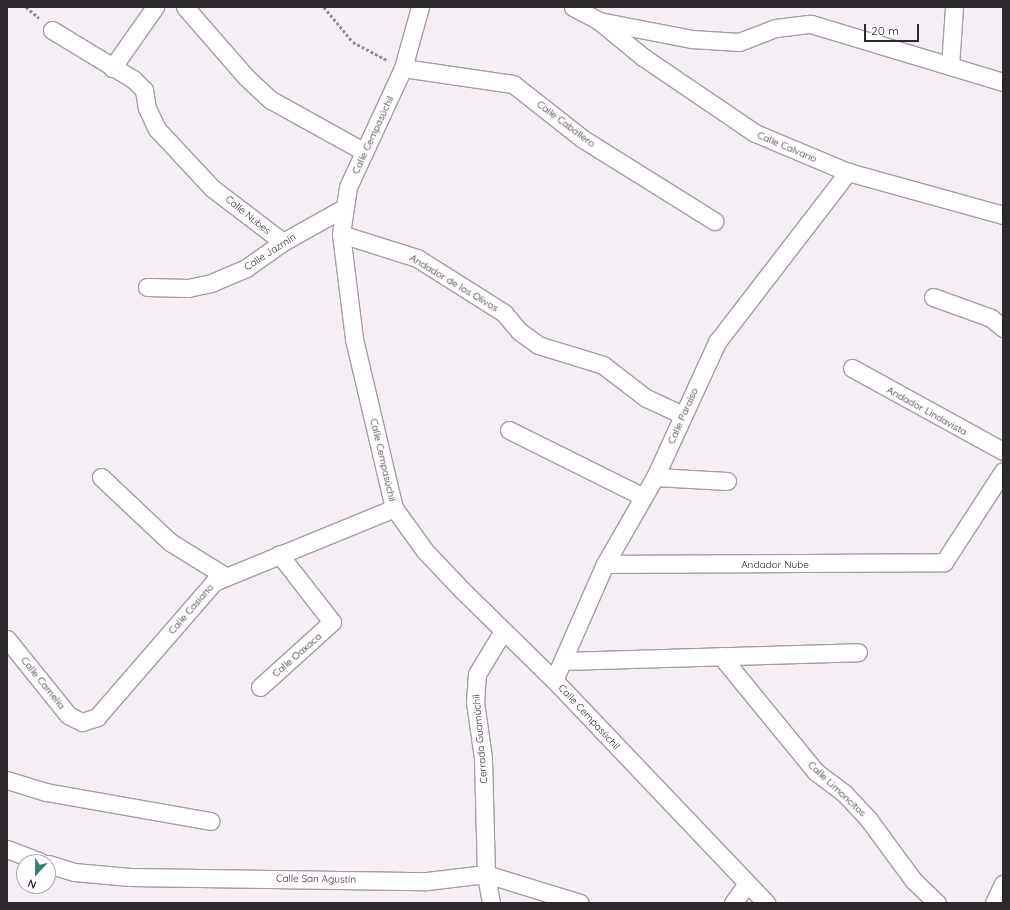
<!DOCTYPE html>
<meta charset="utf-8">
<style>
body{margin:0}
#map{position:relative;width:1010px;height:910px;overflow:hidden;background:#f6eef5;font-family:Quicksand,sans-serif}
div>[style]{position:absolute}
.path>*{height:2.5px;margin-top:-1.25px;transform-origin:0;background:repeating-linear-gradient(90deg,#938d92 0 3px,transparent 0 5px)}
.roads{filter:drop-shadow(1px 0 #a59da4) drop-shadow(-1px 0 #a59da4) drop-shadow(0 1px #a59da4) drop-shadow(0 -1px #a59da4)}
.minor>*{height:17px;margin:-8.5px;padding:0 8.5px;transform-origin:8.5px;border-radius:8.5px;background:#fff}
span{translate:-50% -50%;white-space:nowrap;text-align:center;line-height:1.15;-webkit-text-stroke:3px #fffdff;paint-order:stroke}
.street-label{font-size:10px;color:#2c282b}
.frame{position:absolute;inset:0;border:8px solid #2c282b;pointer-events:none}
.north{position:absolute;left:16px;top:854px;width:40px;height:40px;box-sizing:border-box;background:#fffdff;border:1px solid #aba8aa;border-radius:50%;rotate:202deg;font-size:11px;font-weight:700;line-height:16px;text-align:center;color:#2c282b}
.north::after{content:'';display:block;margin:auto;width:14px;height:18px;background:#3b7e71;clip-path:polygon(50% 0,100% 100%,50% 72%,0 100%)}
.scale{position:absolute;left:864px;top:24px;width:55px;height:18px;box-sizing:border-box;border:2px solid #2c282b;border-top:0;padding-left:5px;font-size:12px;line-height:14px;white-space:nowrap;color:#2c282b;-webkit-text-stroke:3px #fffdff;paint-order:stroke}
</style>
<div id="map">
<div class="path">
<i style="left:26px;top:7px;width:17px;rotate:40deg"></i>
<i style="left:324px;top:7px;width:45px;rotate:50.4deg"></i>
<i style="left:353px;top:42px;width:40px;rotate:28deg"></i>
</div>
<div class="roads">
<div class="minor">
<i style="left:185px;top:7px;width:93px;rotate:48.9deg"></i>
<i style="left:246px;top:77px;width:34px;rotate:43deg"></i>
<i style="left:271px;top:100px;width:107px;rotate:29deg"></i>
<i style="left:420px;top:7px;width:63px;rotate:105.6deg"></i>
<i style="left:403px;top:68px;width:131px;rotate:114.8deg"></i>
<i style="left:348px;top:187px;width:48px;rotate:98.5deg"></i>
<i style="left:341px;top:234px;width:106px;rotate:82.9deg"></i>
<i style="left:354px;top:339px;width:174px;rotate:76.7deg"></i>
<i style="left:394px;top:508px;width:53px;rotate:54.2deg"></i>
<i style="left:425px;top:551px;width:54px;rotate:46.5deg"></i>
<i style="left:462px;top:590px;width:129px;rotate:44.4deg"></i>
<i style="left:554px;top:680px;width:308px;rotate:46.4deg"></i>
<i style="left:573px;top:7px;width:30px;rotate:28deg"></i>
<i style="left:599px;top:21px;width:95px;rotate:11deg"></i>
<i style="left:692px;top:39px;width:47px;rotate:3.7deg"></i>
<i style="left:739px;top:42px;width:40px;rotate:-21deg"></i>
<i style="left:776px;top:28px;width:35px;rotate:-7deg"></i>
<i style="left:811px;top:24px;width:201px;rotate:16.8deg"></i>
<i style="left:599px;top:21px;width:57px;rotate:39.3deg"></i>
<i style="left:643px;top:57px;width:135px;rotate:34.2deg"></i>
<i style="left:755px;top:133px;width:101px;rotate:22.8deg"></i>
<i style="left:848px;top:172px;width:161px;rotate:15.5deg"></i>
<i style="left:52px;top:30px;width:95px;rotate:31.2deg"></i>
<i style="left:133px;top:79px;width:16px;rotate:45deg"></i>
<i style="left:144px;top:90px;width:18px;rotate:81deg"></i>
<i style="left:147px;top:108px;width:23px;rotate:65deg"></i>
<i style="left:157px;top:129px;width:81px;rotate:47deg"></i>
<i style="left:212px;top:188px;width:89px;rotate:37.3deg"></i>
<i style="left:950px;top:66px;width:59px;rotate:-86.1deg"></i>
<i style="left:112px;top:68px;width:75px;rotate:-54.8deg"></i>
<i style="left:403px;top:68px;width:111px;rotate:8.3deg"></i>
<i style="left:513px;top:84px;width:89px;rotate:38.2deg"></i>
<i style="left:583px;top:139px;width:155px;rotate:32deg"></i>
<i style="left:341px;top:234px;width:80px;rotate:17.5deg"></i>
<i style="left:417px;top:258px;width:103px;rotate:32.3deg"></i>
<i style="left:504px;top:313px;width:23px;rotate:50deg"></i>
<i style="left:519px;top:331px;width:24px;rotate:36deg"></i>
<i style="left:538px;top:345px;width:68px;rotate:17.1deg"></i>
<i style="left:603px;top:365px;width:54px;rotate:37.5deg"></i>
<i style="left:646px;top:398px;width:41px;rotate:24.7deg"></i>
<i style="left:147px;top:287px;width:41px;rotate:1.4deg"></i>
<i style="left:188px;top:288px;width:24px;rotate:-12deg"></i>
<i style="left:211px;top:283px;width:38px;rotate:-23deg"></i>
<i style="left:246px;top:268px;width:45px;rotate:-35.1deg"></i>
<i style="left:283px;top:242px;width:68px;rotate:-29.2deg"></i>
<i style="left:933px;top:297px;width:62px;rotate:19.9deg"></i>
<i style="left:991px;top:318px;width:16px;rotate:40deg"></i>
<i style="left:852px;top:368px;width:172px;rotate:28.8deg"></i>
<i style="left:509px;top:430px;width:148px;rotate:26.4deg"></i>
<i style="left:101px;top:477px;width:95px;rotate:43.3deg"></i>
<i style="left:170px;top:542px;width:65px;rotate:31.7deg"></i>
<i style="left:655px;top:477px;width:72px;rotate:3.2deg"></i>
<i style="left:605px;top:564px;width:339px;rotate:-0.3deg"></i>
<i style="left:944px;top:562px;width:108px;rotate:-57deg"></i>
<i style="left:7px;top:639px;width:97px;rotate:51.2deg"></i>
<i style="left:68px;top:715px;width:16px;rotate:27deg"></i>
<i style="left:82px;top:722px;width:16px;rotate:-18deg"></i>
<i style="left:97px;top:717px;width:179px;rotate:-49.1deg"></i>
<i style="left:214px;top:582px;width:195px;rotate:-22.3deg"></i>
<i style="left:721px;top:656px;width:150px;rotate:50.7deg"></i>
<i style="left:816px;top:772px;width:35px;rotate:37deg"></i>
<i style="left:844px;top:793px;width:37px;rotate:47deg"></i>
<i style="left:869px;top:820px;width:76px;rotate:53.6deg"></i>
<i style="left:914px;top:881px;width:32px;rotate:44deg"></i>
<i style="left:563px;top:661px;width:295px;rotate:-1.7deg"></i>
<i style="left:554px;top:680px;width:127px;rotate:-66.3deg"></i>
<i style="left:605px;top:564px;width:100px;rotate:-60.1deg"></i>
<i style="left:655px;top:477px;width:149px;rotate:-65.3deg"></i>
<i style="left:717px;top:342px;width:215px;rotate:-52.4deg"></i>
<i style="left:260px;top:687px;width:97px;rotate:-42.1deg"></i>
<i style="left:332px;top:622px;width:86px;rotate:-127.9deg"></i>
<i style="left:7px;top:780px;width:41px;rotate:17.1deg"></i>
<i style="left:46px;top:792px;width:167px;rotate:10deg"></i>
<i style="left:7px;top:849px;width:36px;rotate:21deg"></i>
<i style="left:48px;top:864px;width:27px;rotate:17deg"></i>
<i style="left:74px;top:872px;width:56px;rotate:5.1deg"></i>
<i style="left:130px;top:877px;width:297px;rotate:0.8deg"></i>
<i style="left:427px;top:881px;width:59px;rotate:-6.8deg"></i>
<i style="left:486px;top:874px;width:98px;rotate:17.1deg"></i>
<i style="left:491px;top:903px;width:29px;rotate:-100deg"></i>
<i style="left:486px;top:874px;width:116px;rotate:-91.5deg"></i>
<i style="left:483px;top:758px;width:57px;rotate:-98.1deg"></i>
<i style="left:475px;top:702px;width:28px;rotate:-86deg"></i>
<i style="left:477px;top:674px;width:50px;rotate:-58.8deg"></i>
<i style="left:733px;top:903px;width:24px;rotate:-54deg"></i>
<i style="left:994px;top:903px;width:21px;rotate:-65deg"></i>
</div>
</div>
<div class="street-label">
<span style="left:566px;top:124px;rotate:37deg">Calle Caballero</span>
<span style="left:373px;top:135px;rotate:-65deg">Calle Cempasúchil</span>
<span style="left:787px;top:147px;rotate:23deg">Calle Calvario</span>
<span style="left:248px;top:215px;rotate:39deg">Calle Nubes</span>
<span style="left:270px;top:252px;rotate:-33deg">Calle Jazmín</span>
<span style="left:454px;top:283px;rotate:31deg">Andador de los Olivos</span>
<span style="left:927px;top:411px;rotate:29deg">Andador Lindavista</span>
<span style="left:683px;top:416px;rotate:-66deg">Calle Paraíso</span>
<span style="left:383px;top:460px;rotate:77deg">Calle Cempasúchil</span>
<span style="left:775px;top:565px">Andador Nube</span>
<span style="left:191px;top:609px;rotate:-49deg">Calle Casiano</span>
<span style="left:297px;top:655px;rotate:-41deg">Calle Oaxaca</span>
<span style="left:43px;top:683px;rotate:51deg">Calle Camelia</span>
<span style="left:589px;top:717px;rotate:47deg">Calle Cempasúchil</span>
<span style="left:480px;top:739px;rotate:-95deg">Cerrada Guamúchil</span>
<span style="left:837px;top:789px;rotate:43deg">Calle Limoncitos</span>
<span style="left:316px;top:879px;rotate:1deg">Calle San Agustín</span>
</div>
<div class="frame"></div>
<div class="north">N</div>
<div class="scale">20 m</div>
</div>
